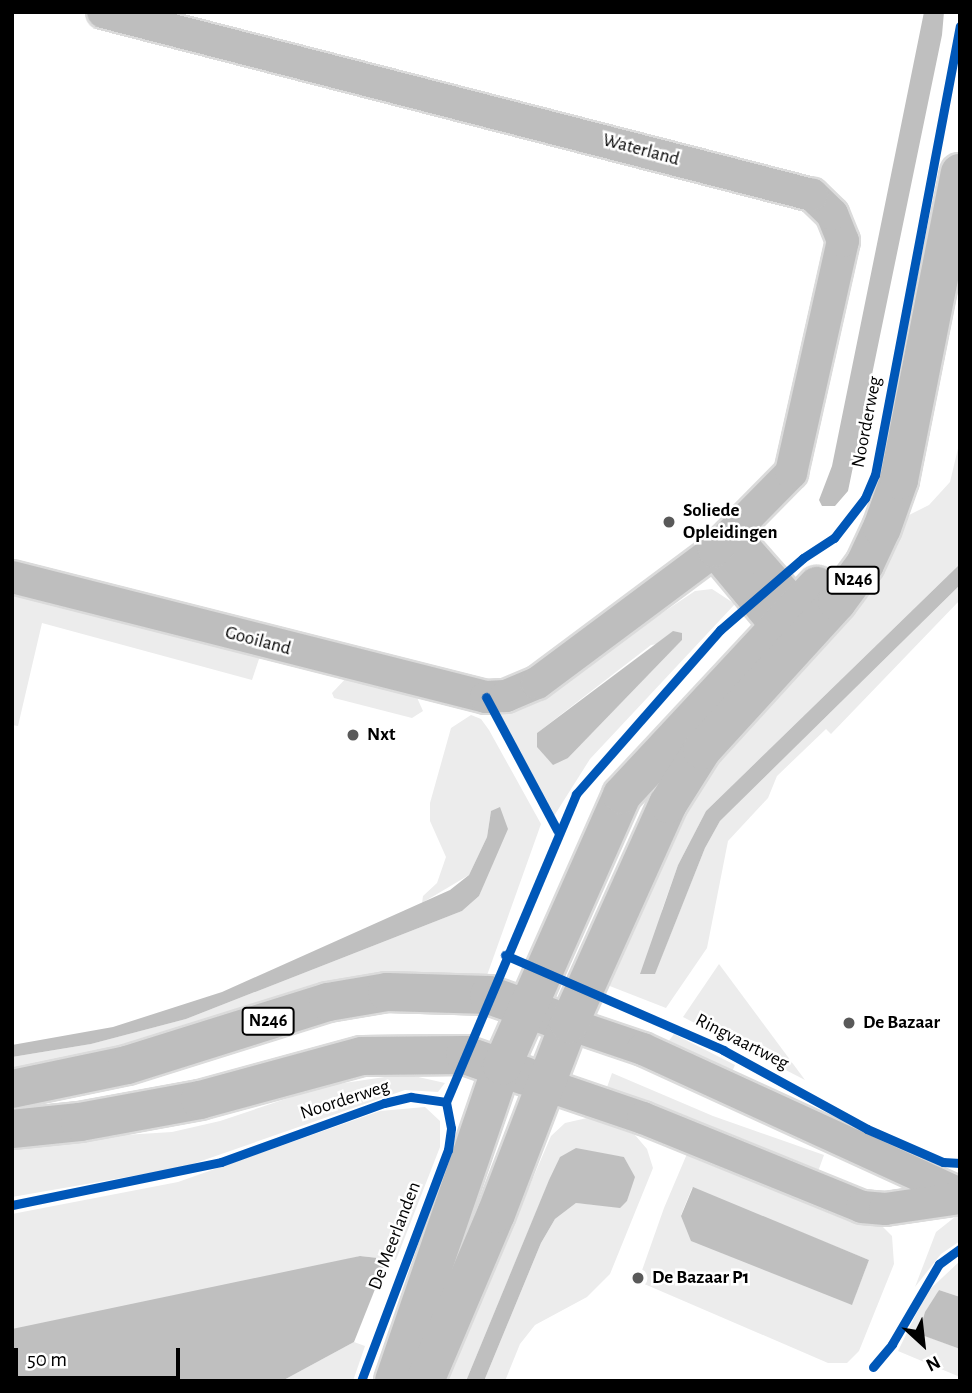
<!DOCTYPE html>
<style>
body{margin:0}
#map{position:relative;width:972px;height:1393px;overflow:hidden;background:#fff;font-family:"Alegreya Sans",sans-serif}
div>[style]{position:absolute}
.green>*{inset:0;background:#ececec}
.water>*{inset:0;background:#bfbfbf}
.roads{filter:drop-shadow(2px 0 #dbdbdb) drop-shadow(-2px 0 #dbdbdb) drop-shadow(0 2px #dbdbdb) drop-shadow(0 -2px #dbdbdb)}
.minor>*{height:32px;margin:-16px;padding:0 16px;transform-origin:16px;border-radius:16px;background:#bebebe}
.major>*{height:38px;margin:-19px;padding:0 19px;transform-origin:19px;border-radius:19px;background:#bebebe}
.cycleway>*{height:9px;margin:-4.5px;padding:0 4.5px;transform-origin:4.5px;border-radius:4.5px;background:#0057b8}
.dots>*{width:19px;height:19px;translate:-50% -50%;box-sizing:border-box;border:4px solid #fff;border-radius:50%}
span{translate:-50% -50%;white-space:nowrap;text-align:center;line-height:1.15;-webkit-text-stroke:5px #fff;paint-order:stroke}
.shield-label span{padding:2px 5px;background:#fff;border:2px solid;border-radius:5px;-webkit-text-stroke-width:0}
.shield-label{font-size:18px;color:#000;font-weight:700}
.street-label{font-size:19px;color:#000}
.poi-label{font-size:19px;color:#000;font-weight:700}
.left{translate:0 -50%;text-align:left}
.frame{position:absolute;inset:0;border:14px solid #000;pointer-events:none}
.north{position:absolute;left:888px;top:1309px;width:70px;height:70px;-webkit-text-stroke:5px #fff;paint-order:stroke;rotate:153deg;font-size:19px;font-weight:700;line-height:28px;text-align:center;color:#000}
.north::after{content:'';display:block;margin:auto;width:24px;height:32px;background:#000;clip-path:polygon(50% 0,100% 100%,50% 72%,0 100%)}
.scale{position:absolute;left:14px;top:1348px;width:166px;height:32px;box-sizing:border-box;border:4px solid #000;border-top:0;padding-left:9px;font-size:21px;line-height:24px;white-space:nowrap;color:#000;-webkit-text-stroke:5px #fff;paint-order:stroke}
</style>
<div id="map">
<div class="green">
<i style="clip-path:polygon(960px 440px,960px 564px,706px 811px,678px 865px,662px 910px,655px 973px,705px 848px,720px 821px,960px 585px,960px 600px,831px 734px,826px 729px,777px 776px,768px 798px,728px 841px,707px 948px,666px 1008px,602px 983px,628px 921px,717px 749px,903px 518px,929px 505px,950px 482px)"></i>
<i style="clip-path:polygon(evenodd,712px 589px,735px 604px,590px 759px,554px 816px,499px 712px,520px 708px,695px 591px,712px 589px,682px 640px,568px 758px,537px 733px,651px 645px,682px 640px)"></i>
<i style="clip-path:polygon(12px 590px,261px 653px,252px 680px,42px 623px,18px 726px,12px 725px)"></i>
<i style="clip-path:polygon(350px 674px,415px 693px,423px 711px,412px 718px,334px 698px,332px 693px)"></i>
<i style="clip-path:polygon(471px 715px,481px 719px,489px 730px,541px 824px,485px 981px,280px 1005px,12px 1076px,12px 1057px,91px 1044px,186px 1019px,462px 911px,479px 896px,486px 878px,491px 811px,487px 837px,469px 875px,422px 903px,423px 896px,437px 883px,446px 857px,430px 821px,430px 803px,451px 728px)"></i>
<i style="clip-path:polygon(719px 964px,805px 1080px,683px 1017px)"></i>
<i style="clip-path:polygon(674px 1034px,735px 1065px,731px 1074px,665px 1046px)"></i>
<i style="clip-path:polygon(612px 1073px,713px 1116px,824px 1155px,815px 1180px,605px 1093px)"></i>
<i style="clip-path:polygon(405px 1074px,445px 1083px,438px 1092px,405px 1090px,184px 1167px,12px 1197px,12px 1142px,172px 1132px,220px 1121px,324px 1086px)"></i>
<i style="clip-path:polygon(425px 1107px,440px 1121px,440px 1147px,396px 1260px,360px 1256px,302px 1271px,12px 1381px,12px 1214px,178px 1182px,380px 1111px)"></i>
<i style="clip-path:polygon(587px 1118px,610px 1122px,635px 1135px,647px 1149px,653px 1168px,610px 1274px,587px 1297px,535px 1325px,520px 1344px,505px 1381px,484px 1381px,541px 1243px,555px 1219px,576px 1203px,620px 1207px,627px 1201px,634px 1177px,624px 1157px,609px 1155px,549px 1181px,466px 1381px,438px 1381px,486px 1287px,551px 1136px,565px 1123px)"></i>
<i style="clip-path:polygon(evenodd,692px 1142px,880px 1224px,892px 1236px,894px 1264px,859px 1351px,847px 1363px,828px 1363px,642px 1283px,640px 1276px,664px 1208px,692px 1142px,692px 1188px,869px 1260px,852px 1304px,686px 1225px,681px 1215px,692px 1188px)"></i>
<i style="clip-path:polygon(960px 1213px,960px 1241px,941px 1254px,915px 1287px,936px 1232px)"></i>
<i style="clip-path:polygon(960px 1261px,960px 1297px,939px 1290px,920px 1334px,960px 1349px,960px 1377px,898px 1351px,927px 1292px)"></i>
<i style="clip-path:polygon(354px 1342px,365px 1346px,353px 1381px,282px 1381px)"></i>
</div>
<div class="water">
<i style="clip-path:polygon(924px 12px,944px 12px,942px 35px,848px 491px,835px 506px,822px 506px,819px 500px,832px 466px)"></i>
<i style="clip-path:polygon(960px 564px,960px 585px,720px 821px,705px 848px,655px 974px,640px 974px,678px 865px,706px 811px)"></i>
<i style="clip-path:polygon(673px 631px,682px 633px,682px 640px,568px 758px,553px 765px,537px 747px,537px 733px)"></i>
<i style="clip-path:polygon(500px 807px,508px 829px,479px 896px,462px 911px,186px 1019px,91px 1044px,12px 1057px,12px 1045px,113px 1027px,222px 992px,450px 890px,469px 875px,487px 837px,491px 811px)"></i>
<i style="clip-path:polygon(576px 1148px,624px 1157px,635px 1177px,627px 1201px,620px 1208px,576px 1203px,555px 1219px,541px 1243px,484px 1381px,466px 1381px,549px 1180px,560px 1157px)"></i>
<i style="clip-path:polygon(693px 1187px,869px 1260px,852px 1305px,691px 1241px,681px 1216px)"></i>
<i style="clip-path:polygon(360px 1256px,387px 1259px,354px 1342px,282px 1381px,12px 1381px,12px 1329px)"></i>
<i style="clip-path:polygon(939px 1290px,960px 1297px,960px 1349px,919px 1334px,925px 1312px)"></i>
</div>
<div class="roads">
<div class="minor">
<i style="left:733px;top:534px;width:121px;rotate:48.7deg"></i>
<i style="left:714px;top:551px;width:122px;rotate:50.3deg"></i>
<i style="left:12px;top:577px;width:489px;rotate:14.2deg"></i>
<i style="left:486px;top:697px;width:20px;rotate:-3deg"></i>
<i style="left:506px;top:696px;width:34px;rotate:-23deg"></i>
<i style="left:537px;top:683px;width:221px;rotate:-36.7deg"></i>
<i style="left:714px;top:551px;width:110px;rotate:-45.4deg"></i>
<i style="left:791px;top:473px;width:238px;rotate:-77.4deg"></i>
<i style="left:843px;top:241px;width:29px;rotate:-112deg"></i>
<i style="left:832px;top:214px;width:28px;rotate:-136deg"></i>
<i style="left:812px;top:195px;width:732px;rotate:-165.53deg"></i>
<i style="left:569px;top:1024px;width:78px;rotate:18.7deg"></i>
<i style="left:643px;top:1049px;width:349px;rotate:24.6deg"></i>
<i style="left:546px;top:1085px;width:102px;rotate:18.8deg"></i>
<i style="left:643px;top:1118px;width:236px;rotate:22.1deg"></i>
<i style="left:862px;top:1207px;width:23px;rotate:5deg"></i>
<i style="left:885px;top:1209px;width:76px;rotate:-8.3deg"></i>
</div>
<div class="major">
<i style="left:12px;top:1089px;width:117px;rotate:-11.8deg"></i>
<i style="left:127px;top:1065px;width:211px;rotate:-17.4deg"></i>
<i style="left:328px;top:1002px;width:60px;rotate:-9.6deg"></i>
<i style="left:387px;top:992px;width:102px;rotate:1.7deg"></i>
<i style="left:489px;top:995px;width:65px;rotate:19.8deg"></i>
<i style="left:12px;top:1129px;width:68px;rotate:-5.9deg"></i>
<i style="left:80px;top:1122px;width:122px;rotate:-10.4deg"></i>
<i style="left:200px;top:1100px;width:168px;rotate:-15.2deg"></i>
<i style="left:362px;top:1056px;width:103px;rotate:-0.6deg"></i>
<i style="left:465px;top:1055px;width:64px;rotate:19.3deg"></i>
<i style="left:394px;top:1381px;width:333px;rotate:-71.1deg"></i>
<i style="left:502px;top:1066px;width:296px;rotate:-66.1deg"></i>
<i style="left:622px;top:795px;width:286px;rotate:-47deg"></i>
<i style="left:425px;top:1381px;width:181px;rotate:-67deg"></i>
<i style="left:496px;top:1214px;width:204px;rotate:-69deg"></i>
<i style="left:569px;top:1024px;width:241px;rotate:-65.8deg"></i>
<i style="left:668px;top:804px;width:64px;rotate:-57.8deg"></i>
<i style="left:702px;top:750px;width:200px;rotate:-47.6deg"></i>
<i style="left:837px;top:602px;width:47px;rotate:-53.6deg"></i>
<i style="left:865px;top:564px;width:40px;rotate:-65deg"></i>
<i style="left:882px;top:528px;width:51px;rotate:-70.5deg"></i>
<i style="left:899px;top:480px;width:313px;rotate:-78.8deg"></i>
</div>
</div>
<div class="cycleway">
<i style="left:486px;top:697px;width:151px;rotate:61.9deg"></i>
<i style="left:505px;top:955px;width:238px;rotate:23.5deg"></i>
<i style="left:723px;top:1050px;width:164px;rotate:28.7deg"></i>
<i style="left:867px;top:1129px;width:83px;rotate:23.5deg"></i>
<i style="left:943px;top:1162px;width:17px;rotate:3deg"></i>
<i style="left:446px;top:1102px;width:334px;rotate:-67.1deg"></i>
<i style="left:576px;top:794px;width:218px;rotate:-48.7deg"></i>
<i style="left:720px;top:630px;width:110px;rotate:-40.9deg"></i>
<i style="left:803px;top:558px;width:37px;rotate:-33deg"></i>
<i style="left:834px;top:538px;width:51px;rotate:-52.2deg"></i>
<i style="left:865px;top:498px;width:25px;rotate:-67deg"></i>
<i style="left:875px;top:475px;width:457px;rotate:-79.3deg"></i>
<i style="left:12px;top:1205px;width:213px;rotate:-11.6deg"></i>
<i style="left:221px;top:1162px;width:173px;rotate:-19.9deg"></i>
<i style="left:384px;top:1103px;width:28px;rotate:-13deg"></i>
<i style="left:411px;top:1097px;width:35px;rotate:8deg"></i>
<i style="left:873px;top:1367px;width:30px;rotate:-50deg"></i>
<i style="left:892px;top:1344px;width:93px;rotate:-59.6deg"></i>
<i style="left:939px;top:1264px;width:26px;rotate:-36deg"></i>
<i style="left:361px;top:1381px;width:247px;rotate:-69.4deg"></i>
<i style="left:448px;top:1150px;width:22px;rotate:-82deg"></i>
<i style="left:451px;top:1128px;width:26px;rotate:-101deg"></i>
</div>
<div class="dots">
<i style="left:669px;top:522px;background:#595959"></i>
<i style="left:353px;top:735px;background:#595959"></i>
<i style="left:849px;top:1023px;background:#595959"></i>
<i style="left:638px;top:1278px;background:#595959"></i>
</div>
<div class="shield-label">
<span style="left:853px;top:580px">N246</span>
<span style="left:268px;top:1021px">N246</span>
</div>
<div class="street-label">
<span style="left:641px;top:150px;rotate:15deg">Waterland</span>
<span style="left:867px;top:422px;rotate:-79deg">Noorderweg</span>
<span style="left:258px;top:641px;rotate:15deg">Gooiland</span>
<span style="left:742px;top:1042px;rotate:27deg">Ringvaartweg</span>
<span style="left:345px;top:1100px;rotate:-18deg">Noorderweg</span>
<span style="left:395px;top:1236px;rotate:-69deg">De Meerlanden</span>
</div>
<div class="poi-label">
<span class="left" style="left:683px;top:522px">Soliede<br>Opleidingen</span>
<span class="left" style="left:367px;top:735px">Nxt</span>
<span class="left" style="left:863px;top:1023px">De Bazaar</span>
<span class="left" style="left:652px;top:1278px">De Bazaar P1</span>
</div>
<div class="frame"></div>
<div class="north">N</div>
<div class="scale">50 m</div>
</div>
